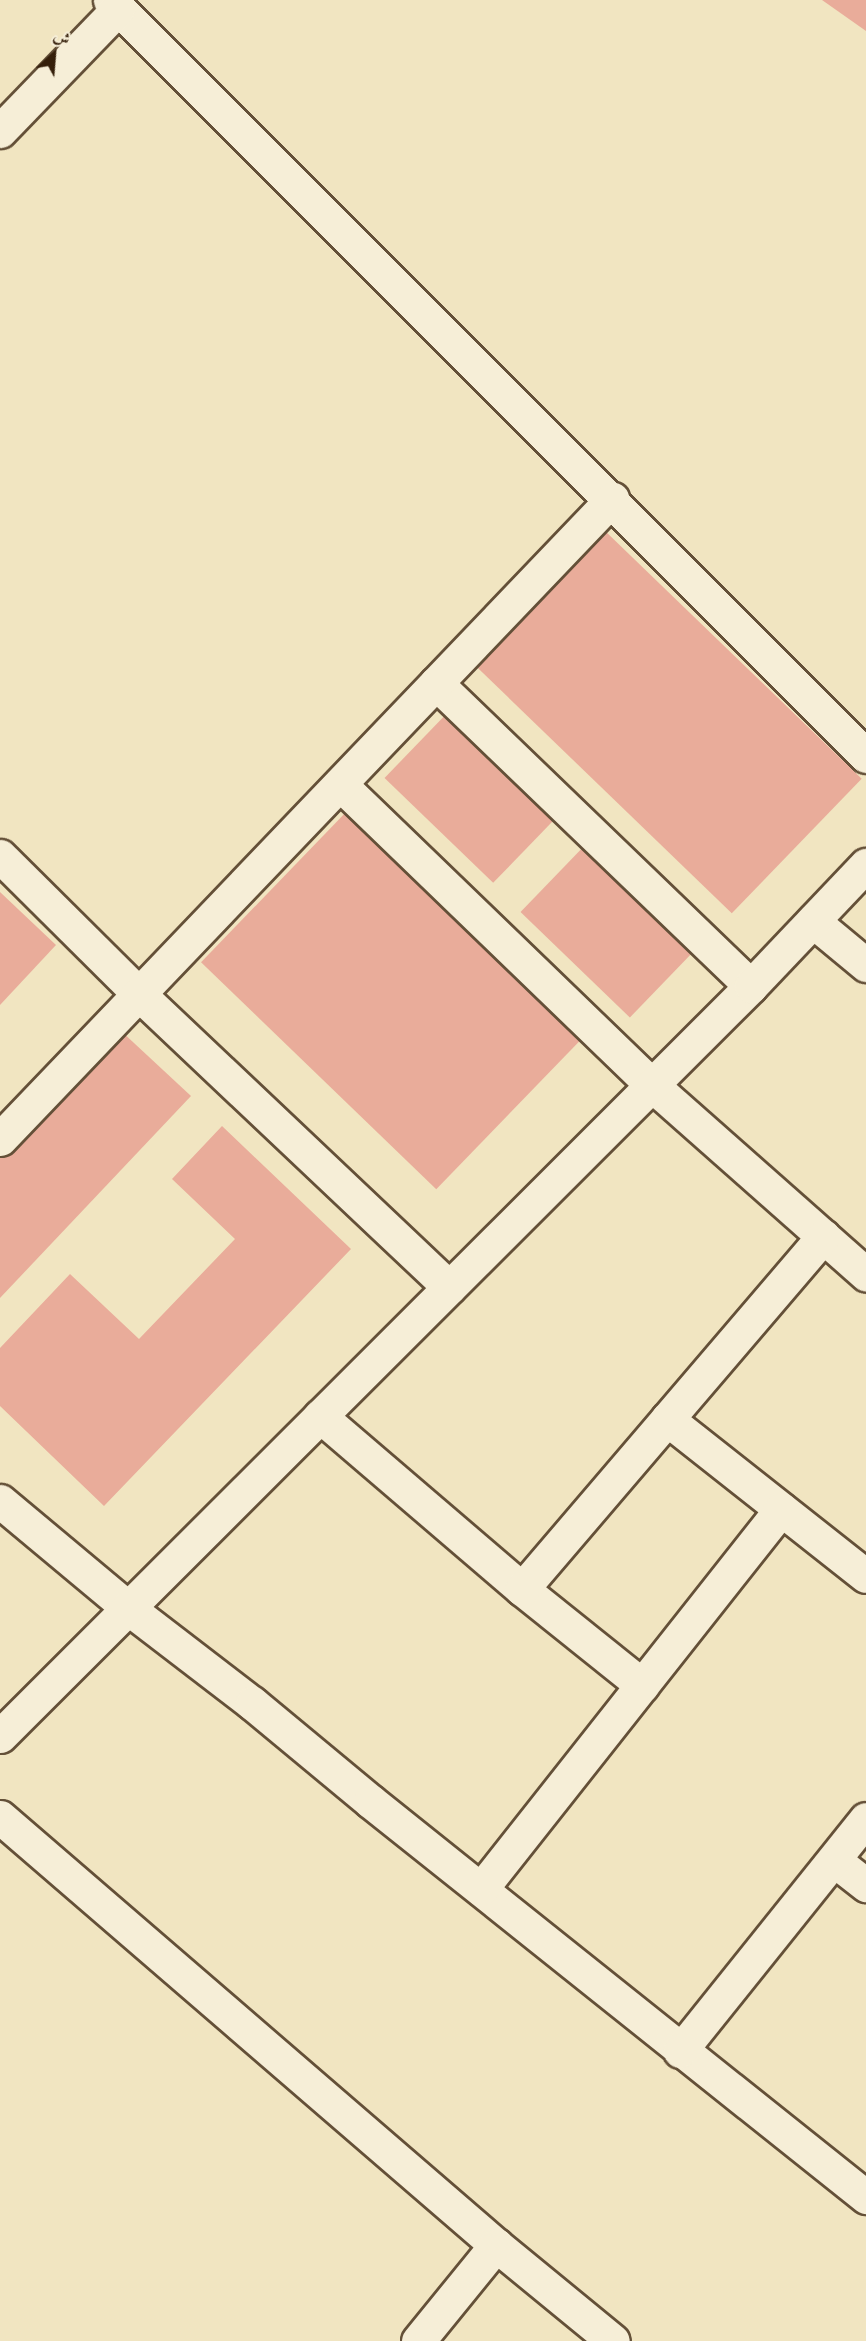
<!DOCTYPE html>
<meta charset="utf-8">
<style>
body{margin:0}
#map{position:relative;width:866px;height:2341px;overflow:hidden;background:#f1e5c1;font-family:"IM FELL French Canon",Amiri,serif}
div>[style]{position:absolute}
.building>*{inset:0;background:#e9ac9a;transform-origin:0 0}
.roads{filter:drop-shadow(2px 0 #645038) drop-shadow(-2px 0 #645038) drop-shadow(0 2px #645038) drop-shadow(0 -2px #645038)}
.minor>*{height:33px;margin:-16.5px;padding:0 16.5px;transform-origin:16.5px;border-radius:16.5px;background:#f6eed7}
span{translate:-50% -50%;white-space:nowrap;text-align:center;line-height:1.15;-webkit-text-stroke:5px #f6eed7;paint-order:stroke}
.north{position:absolute;left:24px;top:24px;width:60px;height:60px;-webkit-text-stroke:4px #f6eed7;paint-order:stroke;rotate:26deg;font-size:16px;font-weight:700;line-height:24px;text-align:center;color:#351f0a}
.north::after{content:'';display:block;margin:auto;width:21px;height:27px;background:#351f0a;clip-path:polygon(50% 0,100% 100%,50% 72%,0 100%)}
</style>
<div id="map">
<div class="building">
<i style="clip-path:polygon(822px 0,866px 0,866px 31px)"></i>
<i style="left:602px;top:528px;width:361px;height:187px;rotate:44deg"></i>
<i style="left:454px;top:706px;width:151px;height:100px;rotate:44deg"></i>
<i style="left:349px;top:809px;width:327px;height:213px;rotate:44deg"></i>
<i style="left:590px;top:840px;width:152px;height:100px;rotate:44deg"></i>
<i style="clip-path:polygon(0 892px,56px 945px,0 1005px)"></i>
<i style="clip-path:polygon(120px 1030px,191px 1096px,0 1298px,0 1158px)"></i>
<i style="clip-path:polygon(222px 1126px,351px 1249px,104px 1506px,0 1406px,0 1348px,70px 1274px,139px 1339px,235px 1239px,172px 1179px)"></i>
</div>
<div class="roads">
<div class="minor">
<i style="left:110px;top:0;width:1069px;rotate:45deg"></i>
<i style="left:0;top:131px;width:170px;rotate:-46deg"></i>
<i style="left:436px;top:683px;width:437px;rotate:43.9deg"></i>
<i style="left:340px;top:784px;width:434px;rotate:44deg"></i>
<i style="left:652px;top:1085px;width:286px;rotate:41.5deg"></i>
<i style="left:0;top:856px;width:196px;rotate:44.8deg"></i>
<i style="left:139px;top:994px;width:427px;rotate:43.4deg"></i>
<i style="left:813px;top:921px;width:69px;rotate:39.7deg"></i>
<i style="left:0;top:1139px;width:886px;rotate:-46.28deg"></i>
<i style="left:320px;top:1416px;width:266px;rotate:40.6deg"></i>
<i style="left:522px;top:1589px;width:154px;rotate:38.7deg"></i>
<i style="left:667px;top:1419px;width:253px;rotate:38.3deg"></i>
<i style="left:0;top:1501px;width:167px;rotate:39.9deg"></i>
<i style="left:128px;top:1608px;width:156px;rotate:37.5deg"></i>
<i style="left:252px;top:1703px;width:153px;rotate:39.7deg"></i>
<i style="left:370px;top:1801px;width:635px;rotate:38.6deg"></i>
<i style="left:522px;top:1589px;width:464px;rotate:-49.5deg"></i>
<i style="left:0;top:1736px;width:1061px;rotate:-44.96deg"></i>
<i style="left:751px;top:986px;width:167px;rotate:-46.5deg"></i>
<i style="left:0;top:1817px;width:655px;rotate:40.79deg"></i>
<i style="left:496px;top:2245px;width:151px;rotate:39.4deg"></i>
<i style="left:834px;top:1860px;width:41px;rotate:38deg"></i>
<i style="left:481px;top:1889px;width:484px;rotate:-51.7deg"></i>
<i style="left:680px;top:2051px;width:297px;rotate:-51.3deg"></i>
<i style="left:418px;top:2341px;width:124px;rotate:-50.9deg"></i>
</div>
</div>
<div class="north">ش</div>
</div>
